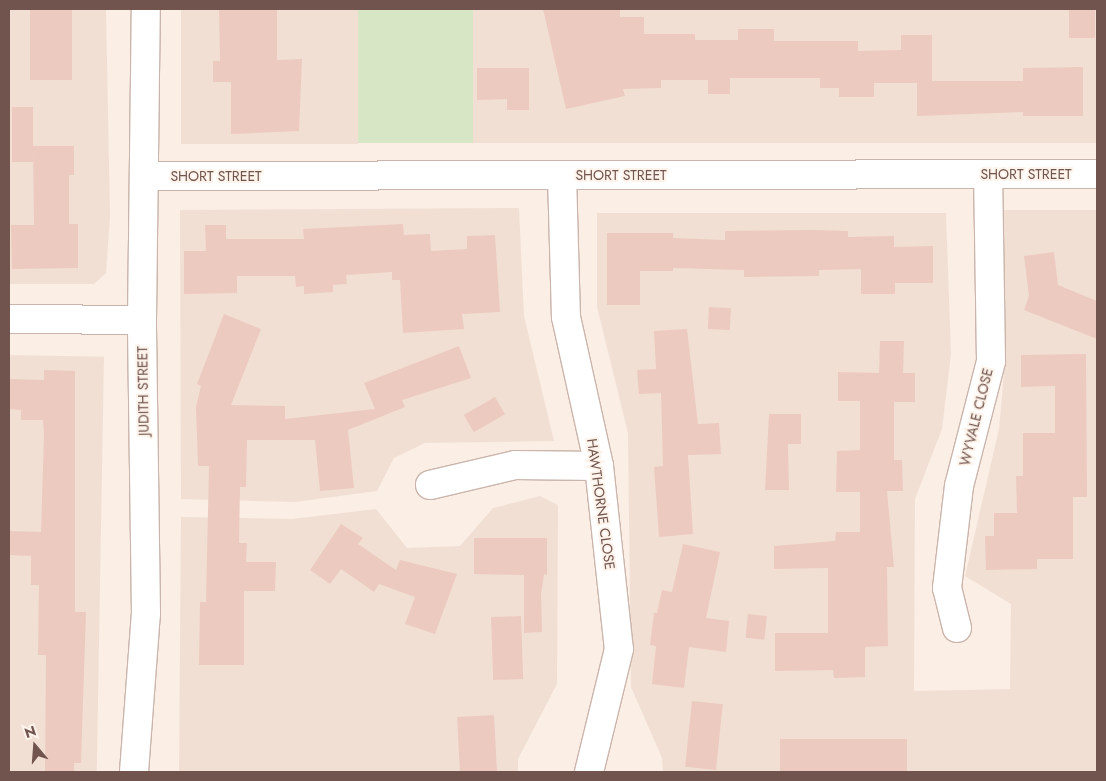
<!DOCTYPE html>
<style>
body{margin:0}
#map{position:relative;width:1106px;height:781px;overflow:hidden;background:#faeee5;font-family:Jost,sans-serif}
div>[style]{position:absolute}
.residential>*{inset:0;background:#f1dfd4;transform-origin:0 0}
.green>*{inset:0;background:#d7e6c5;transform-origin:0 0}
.building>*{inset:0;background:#edcabf;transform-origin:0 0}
.roads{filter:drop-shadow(1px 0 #cab5ac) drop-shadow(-1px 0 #cab5ac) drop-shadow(0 1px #cab5ac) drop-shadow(0 -1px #cab5ac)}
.minor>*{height:28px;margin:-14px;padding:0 14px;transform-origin:14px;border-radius:14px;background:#fff}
span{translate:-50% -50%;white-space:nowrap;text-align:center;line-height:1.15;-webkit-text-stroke:4px #fdf3ea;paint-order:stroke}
.street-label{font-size:14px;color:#70544d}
.frame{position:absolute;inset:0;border:10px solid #70544d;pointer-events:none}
.north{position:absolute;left:10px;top:721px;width:50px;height:50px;-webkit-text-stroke:4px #fdf3ea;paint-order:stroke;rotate:342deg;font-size:14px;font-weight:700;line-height:20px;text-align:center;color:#70544d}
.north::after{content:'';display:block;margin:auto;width:18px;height:22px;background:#70544d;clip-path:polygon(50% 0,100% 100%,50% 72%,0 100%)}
</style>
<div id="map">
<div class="residential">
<i style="clip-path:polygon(9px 9px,106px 9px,110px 217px,106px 273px,94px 284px,9px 284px)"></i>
<i style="left:181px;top:9px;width:177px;height:135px"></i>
<i style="left:473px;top:9px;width:624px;height:134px"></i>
<i style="clip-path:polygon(519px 208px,524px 316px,554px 441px,425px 443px,394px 458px,377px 491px,295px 502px,181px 499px,180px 210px)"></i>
<i style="clip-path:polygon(1002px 210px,1097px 210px,1097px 772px,663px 772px,662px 758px,631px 687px,628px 433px,597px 307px,597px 213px,946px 213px,951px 354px,942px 429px,915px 499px,914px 691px,1010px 689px,1011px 604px,965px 576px,999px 429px,1006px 351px)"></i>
<i style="left:9px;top:355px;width:95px;height:417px;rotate:1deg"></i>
<i style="clip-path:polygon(540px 496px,558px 505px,557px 684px,518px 759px,518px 772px,179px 772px,181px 517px,292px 519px,376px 509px,407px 548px,460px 546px,493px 508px)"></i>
</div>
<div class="green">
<i style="left:358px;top:9px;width:115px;height:134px"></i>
</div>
<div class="building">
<i style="left:30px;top:9px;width:42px;height:71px"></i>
<i style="clip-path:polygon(219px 9px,277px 9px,277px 60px,302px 59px,299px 131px,231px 134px,231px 82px,213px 82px,213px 61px,220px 61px)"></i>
<i style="clip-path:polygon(543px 9px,620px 9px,620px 17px,644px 17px,644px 34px,695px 34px,695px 40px,738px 40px,738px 29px,774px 29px,774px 41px,858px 41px,858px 51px,901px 50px,901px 35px,932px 35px,932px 81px,1023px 81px,1023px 68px,1083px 67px,1083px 116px,1023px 116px,1023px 112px,917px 116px,917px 83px,874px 83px,874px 97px,839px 97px,839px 88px,820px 88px,820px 78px,730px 78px,730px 94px,708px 94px,708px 80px,661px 80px,661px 88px,623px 89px,625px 96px,566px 109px)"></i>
<i style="left:1069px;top:9px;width:26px;height:29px"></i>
<i style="clip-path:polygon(477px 68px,529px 68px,529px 110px,507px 110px,507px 99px,477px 100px)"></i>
<i style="left:12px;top:107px;width:21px;height:55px"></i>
<i style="clip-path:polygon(33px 146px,74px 146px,74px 175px,69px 175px,69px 224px,78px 224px,78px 268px,12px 269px,11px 225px,34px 225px)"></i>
<i style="clip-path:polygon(403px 224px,404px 235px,430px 234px,431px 251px,467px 249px,467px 236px,495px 235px,500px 312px,462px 314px,464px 329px,403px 333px,400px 280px,392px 280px,392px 272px,346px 275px,347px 284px,333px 285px,333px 292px,304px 294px,304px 286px,296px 287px,295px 276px,237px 276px,237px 293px,184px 294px,184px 251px,206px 251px,205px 225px,226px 225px,226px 239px,304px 239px,303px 229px)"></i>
<i style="clip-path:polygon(816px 230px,848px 231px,848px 237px,894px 236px,894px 247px,933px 246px,933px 283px,895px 283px,895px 294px,861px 294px,861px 269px,819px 270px,819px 276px,744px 277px,744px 270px,673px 268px,673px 271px,640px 271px,640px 305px,607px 305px,607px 233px,673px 233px,673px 238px,725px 240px,725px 231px)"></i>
<i style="clip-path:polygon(1054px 252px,1058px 285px,1097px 301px,1097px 339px,1024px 310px,1029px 296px,1024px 256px)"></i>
<i style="left:709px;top:307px;width:22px;height:22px;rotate:3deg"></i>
<i style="clip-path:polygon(224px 314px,261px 329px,231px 405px,285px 406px,285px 419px,375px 409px,364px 383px,459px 346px,471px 378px,402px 400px,405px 407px,348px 430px,354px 488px,320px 491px,315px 440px,247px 440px,246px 487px,240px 487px,239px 543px,247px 543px,246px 562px,276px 562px,275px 591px,244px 591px,244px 665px,199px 665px,200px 602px,206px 602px,209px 466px,198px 466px,196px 407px,201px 386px,197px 384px)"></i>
<i style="clip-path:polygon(687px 329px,698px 424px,719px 423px,721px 454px,688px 455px,693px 534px,659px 537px,654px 467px,663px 466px,661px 393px,639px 394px,637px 370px,656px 369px,654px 331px)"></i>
<i style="clip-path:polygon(880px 341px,904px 341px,903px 373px,915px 373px,915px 402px,894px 402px,894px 460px,902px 460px,903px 491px,887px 491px,894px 567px,887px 567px,888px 646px,865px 647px,865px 677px,834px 678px,833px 670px,775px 671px,775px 633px,828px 633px,828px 568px,774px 569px,774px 546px,835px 541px,836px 532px,860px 532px,860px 492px,836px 492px,837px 451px,860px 450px,860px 401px,838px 401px,838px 372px,879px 373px)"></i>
<i style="clip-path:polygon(1086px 354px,1087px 497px,1073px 497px,1073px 559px,1037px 559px,1037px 569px,986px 570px,985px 536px,994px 536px,994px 513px,1017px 513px,1016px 476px,1023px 476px,1023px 433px,1055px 433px,1055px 386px,1021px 387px,1021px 355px)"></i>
<i style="clip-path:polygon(44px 370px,75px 371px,75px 612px,86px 612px,81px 763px,74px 763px,74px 772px,45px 772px,46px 655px,38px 655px,39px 585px,31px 585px,31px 556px,10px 555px,10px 531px,41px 532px,44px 436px,43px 420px,21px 420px,21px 410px,9px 409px,9px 379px,44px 380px)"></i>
<i style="left:495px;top:397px;width:20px;height:36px;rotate:60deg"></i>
<i style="clip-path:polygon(769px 414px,801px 414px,801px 444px,788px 444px,789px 490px,765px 490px)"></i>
<i style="clip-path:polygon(341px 524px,363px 538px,358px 544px,396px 570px,400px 560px,457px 574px,435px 634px,405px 624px,415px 597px,379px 584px,374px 592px,341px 569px,330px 584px,310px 570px)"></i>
<i style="clip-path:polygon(474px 538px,547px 538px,547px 575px,544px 574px,541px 595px,542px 632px,524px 633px,524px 575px,474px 574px)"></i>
<i style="clip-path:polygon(683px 544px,720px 552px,706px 618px,729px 621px,726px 652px,689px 647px,684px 688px,652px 684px,656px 646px,650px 645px,654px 613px,657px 613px,662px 590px,672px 592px)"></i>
<i style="left:748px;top:614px;width:19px;height:24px;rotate:6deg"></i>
<i style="left:521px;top:616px;width:63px;height:30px;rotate:88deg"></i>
<i style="left:692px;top:701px;width:31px;height:66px;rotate:6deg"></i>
<i style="left:494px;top:715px;width:57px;height:37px;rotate:87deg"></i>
<i style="left:907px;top:739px;width:33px;height:127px;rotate:90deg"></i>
</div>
<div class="roads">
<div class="minor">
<i style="left:562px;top:175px;width:142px;rotate:88.4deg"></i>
<i style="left:566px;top:317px;width:153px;rotate:77.5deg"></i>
<i style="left:599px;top:466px;width:184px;rotate:83.8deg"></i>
<i style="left:619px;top:649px;width:127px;rotate:103.7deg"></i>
<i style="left:144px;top:176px;width:953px;rotate:-0.12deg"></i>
<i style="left:9px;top:319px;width:133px;rotate:0.4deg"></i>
<i style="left:430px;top:485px;width:87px;rotate:-13.2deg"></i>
<i style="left:515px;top:465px;width:84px;rotate:0.7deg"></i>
<i style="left:957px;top:628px;width:41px;rotate:-104deg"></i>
<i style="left:947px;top:588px;width:103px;rotate:-83.3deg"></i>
<i style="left:959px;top:486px;width:129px;rotate:-75.6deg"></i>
<i style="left:991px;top:361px;width:187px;rotate:-90.9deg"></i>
<i style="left:134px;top:772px;width:158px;rotate:-85.7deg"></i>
<i style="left:146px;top:614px;width:294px;rotate:-90.8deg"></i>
<i style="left:142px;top:320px;width:311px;rotate:-89.3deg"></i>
</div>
</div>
<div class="street-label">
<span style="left:1026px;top:174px">SHORT STREET</span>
<span style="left:621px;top:175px">SHORT STREET</span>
<span style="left:216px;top:176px">SHORT STREET</span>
<span style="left:143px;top:391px;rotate:-91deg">JUDITH STREET</span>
<span style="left:976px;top:417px;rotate:-76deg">WYVALE CLOSE</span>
<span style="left:601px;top:504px;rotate:82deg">HAWTHORNE CLOSE</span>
</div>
<div class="frame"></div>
<div class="north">N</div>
</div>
